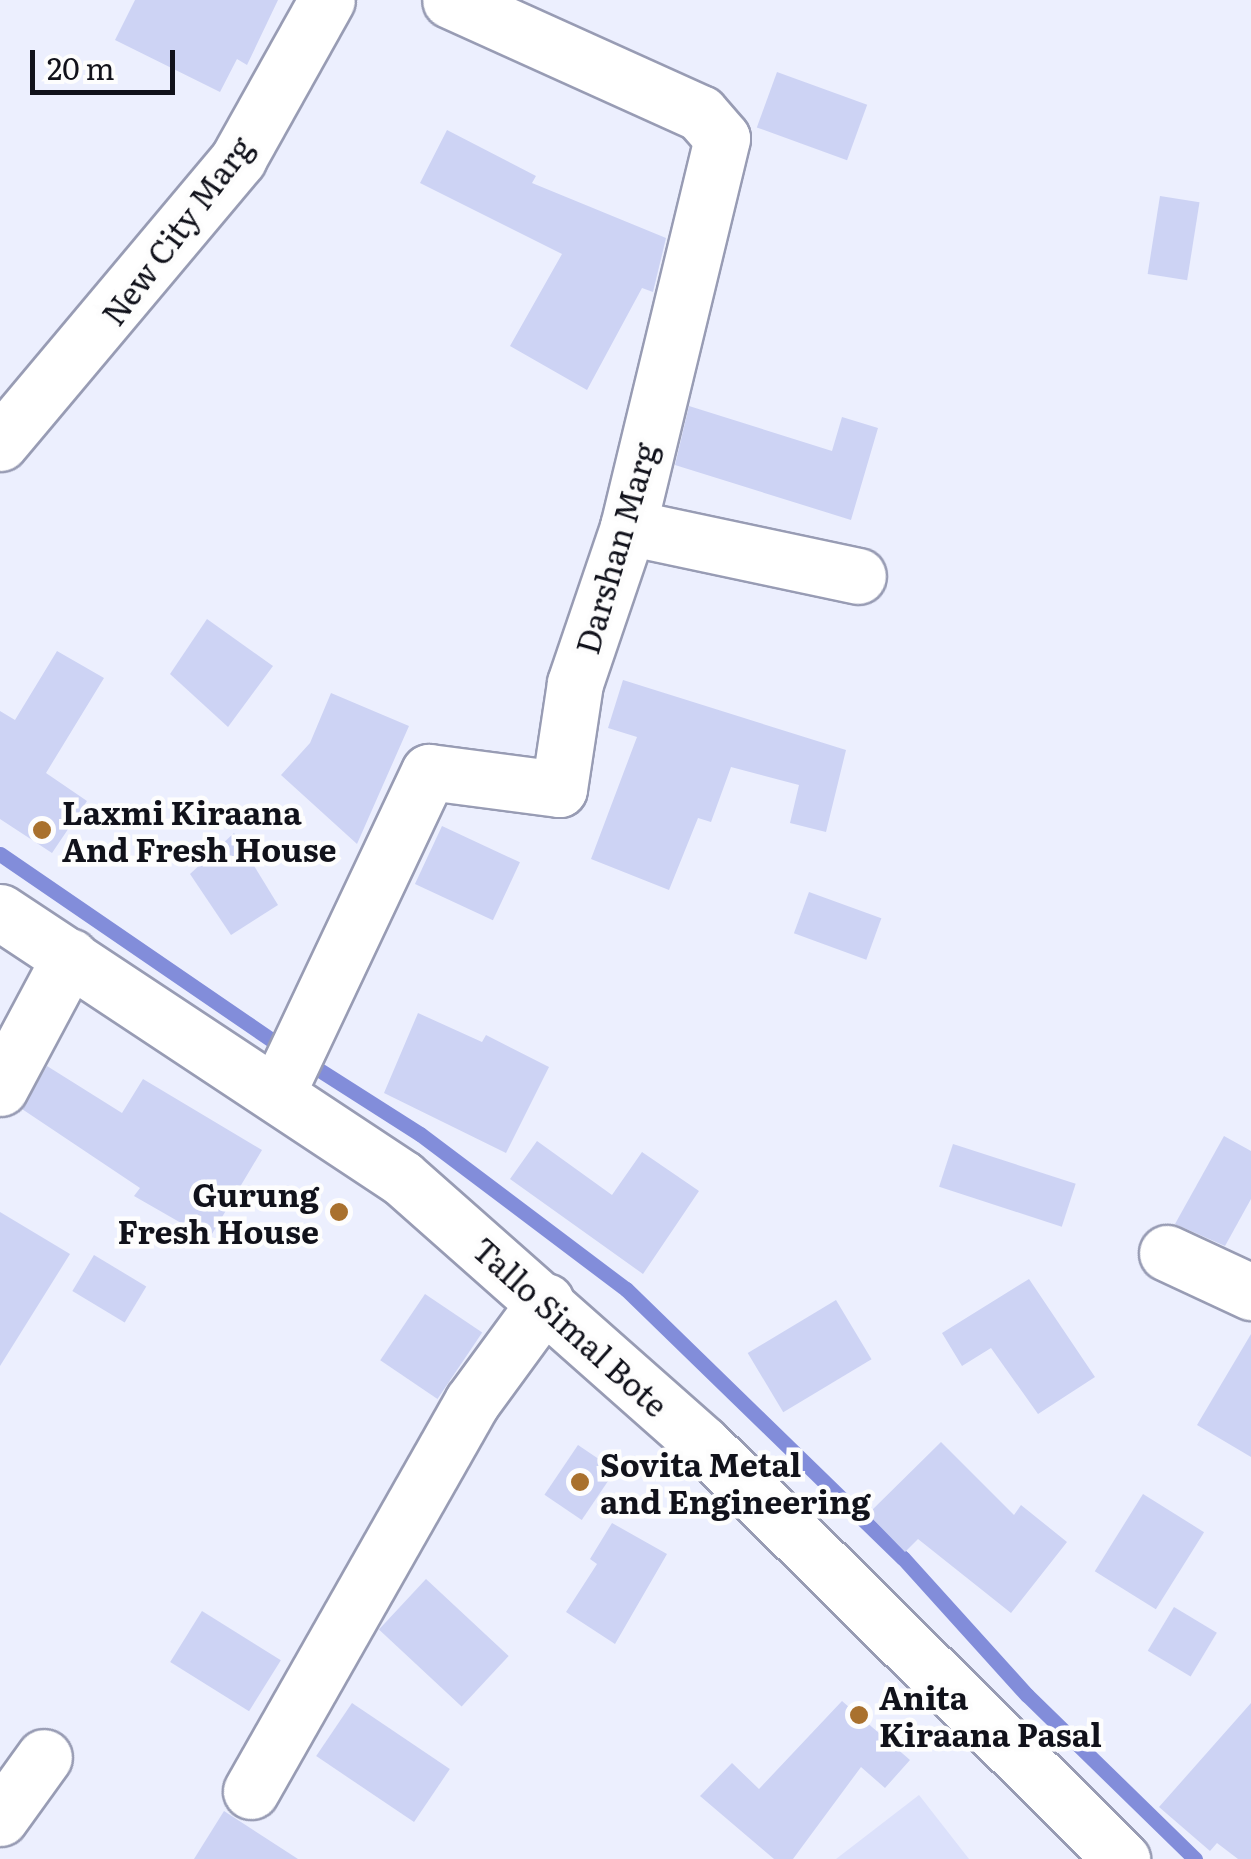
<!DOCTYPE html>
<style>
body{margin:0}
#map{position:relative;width:1251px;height:1859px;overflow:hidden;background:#eceffe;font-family:Literata,serif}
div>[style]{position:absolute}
.built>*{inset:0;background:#dce1fb}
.stream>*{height:15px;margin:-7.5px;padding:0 7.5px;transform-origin:7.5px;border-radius:7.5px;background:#828dda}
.building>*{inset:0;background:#cdd3f4;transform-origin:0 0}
.roads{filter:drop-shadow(2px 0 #989cb4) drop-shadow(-2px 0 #989cb4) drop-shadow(0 2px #989cb4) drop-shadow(0 -2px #989cb4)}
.minor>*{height:55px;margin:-27.5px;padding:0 27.5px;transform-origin:27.5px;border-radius:27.5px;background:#fff}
.major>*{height:55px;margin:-27.5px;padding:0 27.5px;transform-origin:27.5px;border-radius:27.5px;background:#fff}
.dots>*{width:28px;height:28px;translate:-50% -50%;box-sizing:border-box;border:5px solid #fdfdfd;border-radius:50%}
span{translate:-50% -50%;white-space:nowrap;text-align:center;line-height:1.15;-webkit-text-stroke:9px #fdfdfd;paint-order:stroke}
.street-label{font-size:32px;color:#11121b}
.poi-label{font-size:32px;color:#11121b;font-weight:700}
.left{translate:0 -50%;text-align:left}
.right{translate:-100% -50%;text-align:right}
.scale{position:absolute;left:30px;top:50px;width:145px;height:45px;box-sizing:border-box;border:5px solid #11121b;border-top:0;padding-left:12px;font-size:30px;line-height:35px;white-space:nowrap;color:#11121b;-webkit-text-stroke:8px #fdfdfd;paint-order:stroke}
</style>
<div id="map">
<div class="built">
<i style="clip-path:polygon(919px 1795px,969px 1859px,836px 1859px)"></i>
</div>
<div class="stream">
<i style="left:0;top:854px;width:345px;rotate:34.4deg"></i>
<i style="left:321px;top:1071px;width:117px;rotate:32.5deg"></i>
<i style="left:420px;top:1134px;width:258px;rotate:37deg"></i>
<i style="left:626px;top:1289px;width:386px;rotate:44.2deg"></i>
<i style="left:903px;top:1558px;width:185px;rotate:47.9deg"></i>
<i style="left:1027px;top:1695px;width:235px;rotate:44.3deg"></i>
</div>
<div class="building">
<i style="clip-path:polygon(135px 0,278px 0,247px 65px,237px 59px,220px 92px,115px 40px)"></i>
<i style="left:777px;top:72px;width:96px;height:59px;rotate:20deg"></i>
<i style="clip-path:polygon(447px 130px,536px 176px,532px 183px,666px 238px,653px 292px,642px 288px,587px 390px,510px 346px,562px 254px,420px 183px)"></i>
<i style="left:1160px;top:196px;width:40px;height:79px;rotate:9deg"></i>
<i style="clip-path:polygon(689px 406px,832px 451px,842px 417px,878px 428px,851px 520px,675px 465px)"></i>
<i style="clip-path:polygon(207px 619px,273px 666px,228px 727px,170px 674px)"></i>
<i style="clip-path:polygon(57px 651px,104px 678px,46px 773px,87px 801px,52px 853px,0 819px,0 711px,15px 720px)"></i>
<i style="clip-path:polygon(623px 680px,846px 750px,826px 832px,790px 823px,799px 785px,731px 767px,711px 822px,698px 818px,669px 890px,591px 859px,637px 737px,608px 728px)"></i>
<i style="clip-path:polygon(331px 693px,409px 726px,357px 844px,281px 775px,310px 743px)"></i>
<i style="left:442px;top:826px;width:86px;height:64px;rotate:25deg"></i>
<i style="clip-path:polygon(234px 833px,278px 905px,231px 935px,190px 874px)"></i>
<i style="left:809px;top:892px;width:77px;height:44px;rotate:20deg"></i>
<i style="clip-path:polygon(418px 1013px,482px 1042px,486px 1035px,549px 1067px,506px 1153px,384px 1093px)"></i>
<i style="clip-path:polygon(47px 1066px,122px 1113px,143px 1079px,262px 1150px,209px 1239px,134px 1196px,140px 1188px,22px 1109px)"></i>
<i style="clip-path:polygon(1224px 1136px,1251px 1151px,1251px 1199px,1225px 1246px,1175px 1224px)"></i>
<i style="clip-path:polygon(537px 1141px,612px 1195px,642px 1152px,699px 1191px,643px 1274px,510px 1179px)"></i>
<i style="left:953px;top:1144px;width:129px;height:45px;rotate:18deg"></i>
<i style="clip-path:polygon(0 1212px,70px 1254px,0 1366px)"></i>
<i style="left:94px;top:1255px;width:61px;height:42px;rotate:31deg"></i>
<i style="clip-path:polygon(1029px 1279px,1095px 1377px,1038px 1414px,991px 1348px,962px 1366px,942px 1333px)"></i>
<i style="left:425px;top:1294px;width:69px;height:80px;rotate:34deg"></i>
<i style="left:836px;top:1300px;width:69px;height:103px;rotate:59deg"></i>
<i style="clip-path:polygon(1251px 1334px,1251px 1457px,1197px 1425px)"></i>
<i style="clip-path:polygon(941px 1442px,1014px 1515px,1021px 1505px,1067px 1542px,1011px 1613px,918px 1539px,905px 1552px,868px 1514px)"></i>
<i style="left:578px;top:1445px;width:45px;height:60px;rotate:34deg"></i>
<i style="left:1143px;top:1494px;width:72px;height:91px;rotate:32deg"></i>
<i style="clip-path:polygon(612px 1523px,667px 1554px,615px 1644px,566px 1612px,597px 1564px,590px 1559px)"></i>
<i style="left:426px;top:1579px;width:113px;height:69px;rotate:43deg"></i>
<i style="left:1174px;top:1607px;width:50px;height:51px;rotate:31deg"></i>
<i style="left:202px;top:1611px;width:93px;height:60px;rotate:32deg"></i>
<i style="clip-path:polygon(842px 1701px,910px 1760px,885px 1788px,861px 1767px,793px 1859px,774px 1859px,700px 1796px,732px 1763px,759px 1789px)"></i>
<i style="left:352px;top:1703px;width:118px;height:64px;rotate:34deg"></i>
<i style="clip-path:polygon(1251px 1703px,1251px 1859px,1238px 1859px,1217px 1843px,1210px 1851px,1159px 1807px)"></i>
<i style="clip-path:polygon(224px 1811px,298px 1859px,194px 1859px)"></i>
</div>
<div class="roads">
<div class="minor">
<i style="left:0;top:443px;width:371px;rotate:-50deg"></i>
<i style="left:238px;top:159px;width:182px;rotate:-60.8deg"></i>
<i style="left:628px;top:527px;width:235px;rotate:12deg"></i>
<i style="left:0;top:1088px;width:149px;rotate:-61.9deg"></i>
<i style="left:278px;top:1091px;width:353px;rotate:-64.7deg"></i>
<i style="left:429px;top:772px;width:131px;rotate:7.5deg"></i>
<i style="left:559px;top:789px;width:107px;rotate:-81.4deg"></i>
<i style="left:575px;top:683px;width:165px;rotate:-71.2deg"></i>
<i style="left:628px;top:527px;width:400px;rotate:-76.4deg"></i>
<i style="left:722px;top:138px;width:33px;rotate:-131deg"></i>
<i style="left:700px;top:113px;width:274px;rotate:-155.7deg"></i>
<i style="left:1167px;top:1253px;width:93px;rotate:24.9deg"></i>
<i style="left:251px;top:1791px;width:447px;rotate:-60.4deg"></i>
<i style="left:472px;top:1402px;width:125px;rotate:-53.8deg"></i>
<i style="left:0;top:1818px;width:75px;rotate:-54.2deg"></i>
</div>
<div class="major">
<i style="left:0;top:912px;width:482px;rotate:33.5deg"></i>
<i style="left:402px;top:1178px;width:402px;rotate:41.5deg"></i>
<i style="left:703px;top:1444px;width:590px;rotate:44.73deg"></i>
</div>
</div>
<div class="dots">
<i style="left:42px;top:830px;background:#a9712e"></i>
<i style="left:339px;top:1212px;background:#a9712e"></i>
<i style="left:580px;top:1482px;background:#a9712e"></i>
<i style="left:859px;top:1715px;background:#a9712e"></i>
</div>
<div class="street-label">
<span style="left:176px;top:230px;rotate:-53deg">New City Marg</span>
<span style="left:615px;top:548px;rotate:-74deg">Darshan Marg</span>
<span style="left:571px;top:1326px;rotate:42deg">Tallo Simal Bote</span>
</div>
<div class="poi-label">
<span class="left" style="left:62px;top:830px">Laxmi Kiraana<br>And Fresh House</span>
<span class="right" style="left:319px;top:1212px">Gurung<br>Fresh House</span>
<span class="left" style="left:600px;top:1482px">Sovita Metal<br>and Engineering</span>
<span class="left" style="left:879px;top:1715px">Anita<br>Kiraana Pasal</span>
</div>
<div class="scale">20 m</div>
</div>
